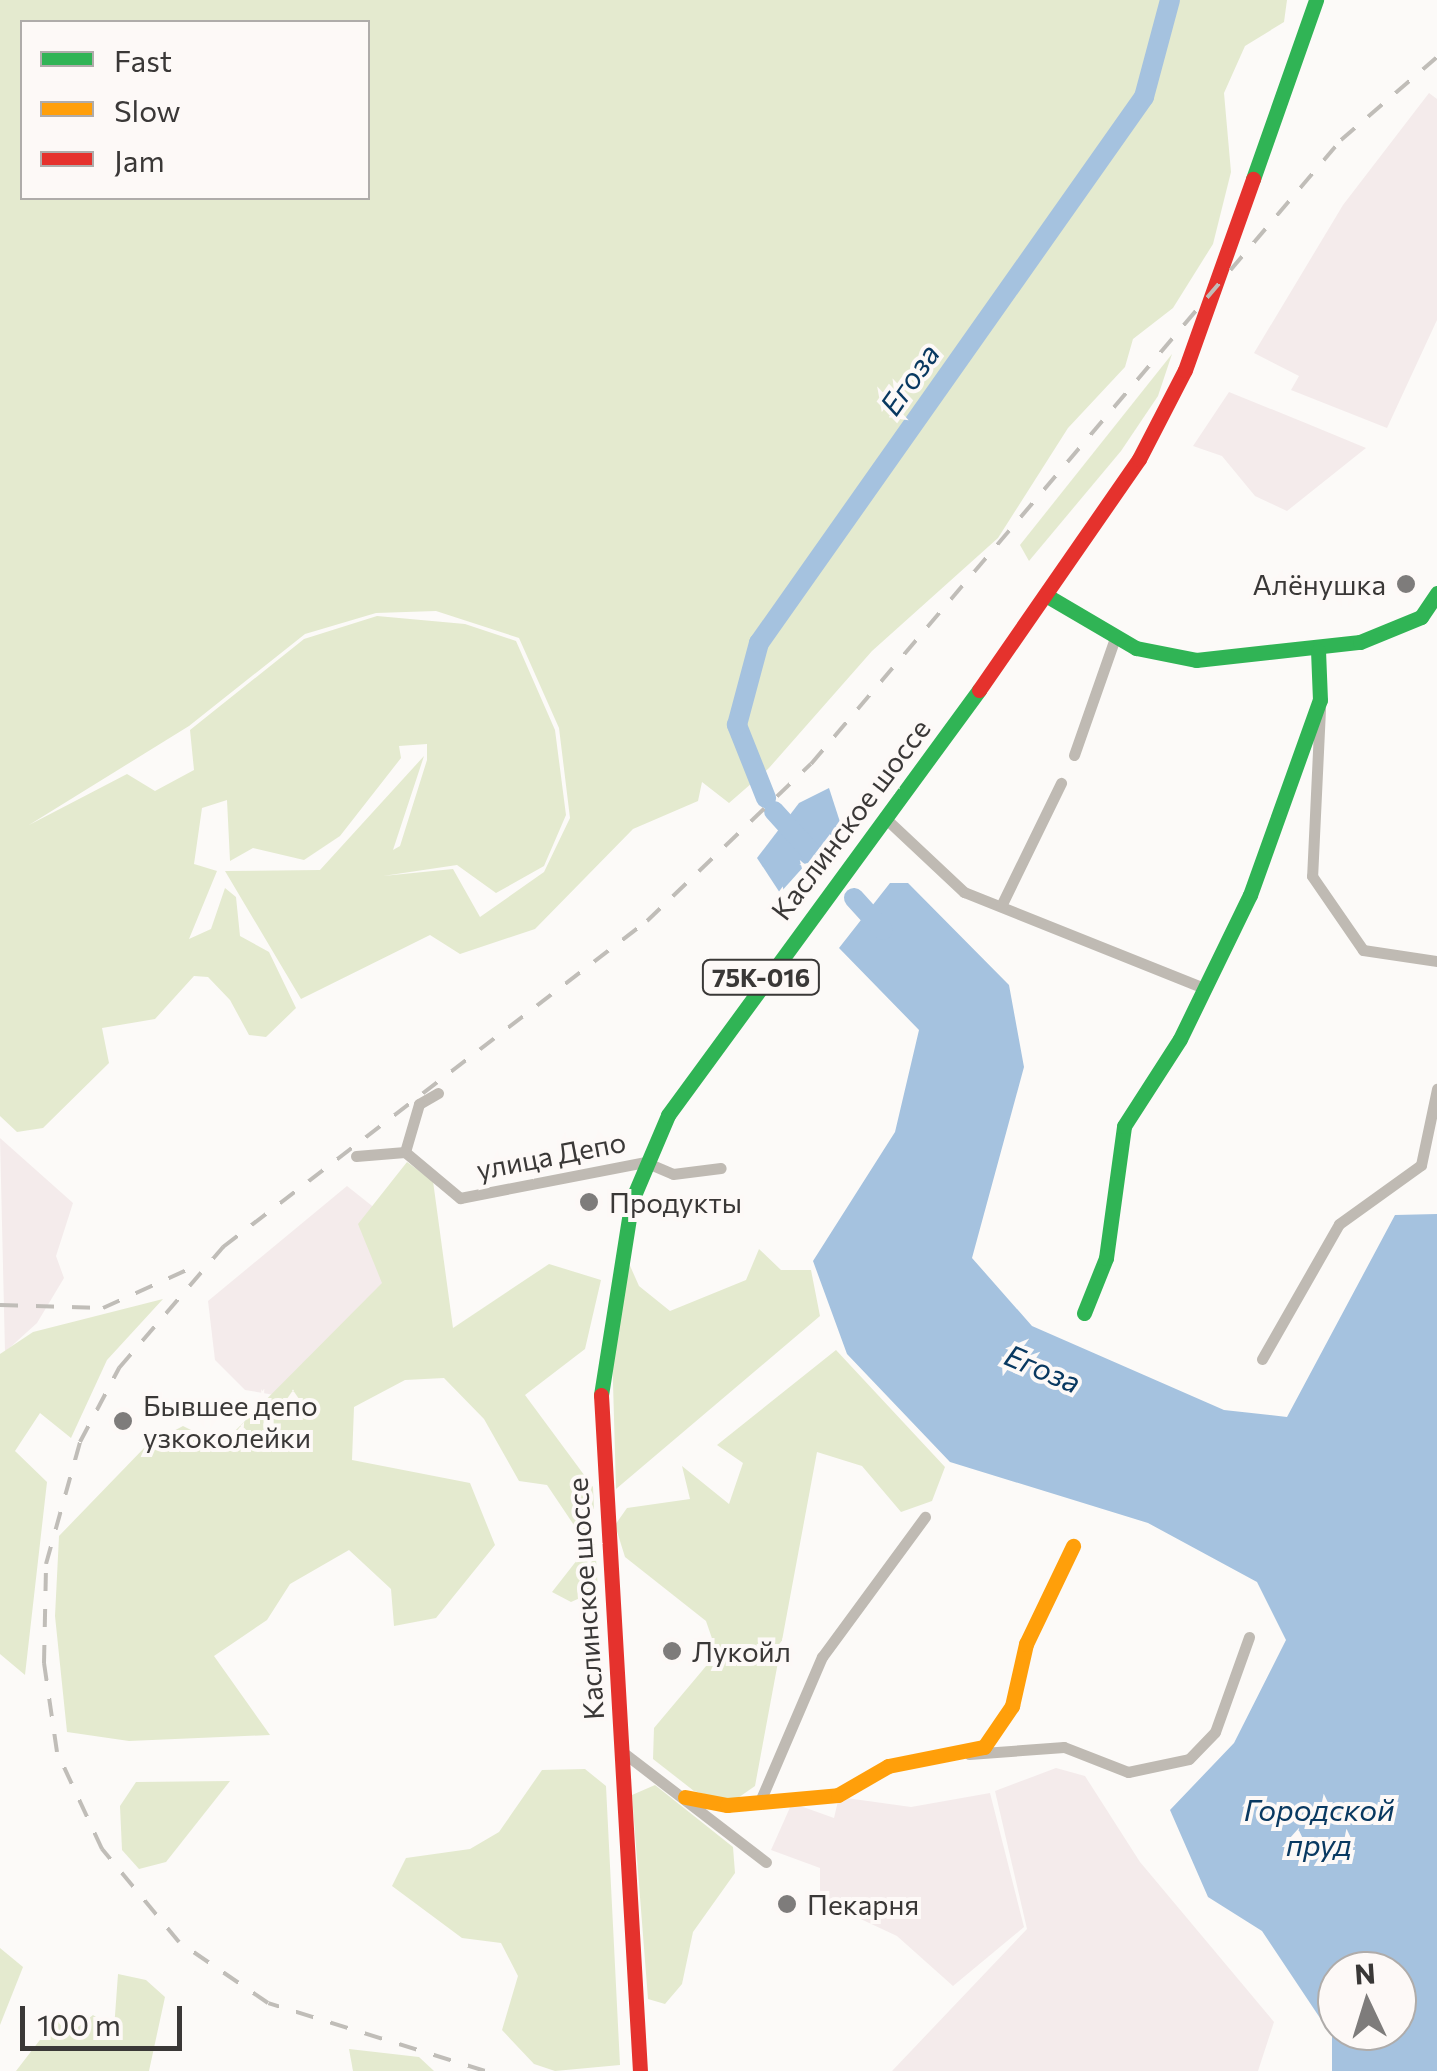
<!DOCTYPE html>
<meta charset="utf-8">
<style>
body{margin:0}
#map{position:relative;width:1437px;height:2071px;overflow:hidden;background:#fcfaf8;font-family:Commissioner,sans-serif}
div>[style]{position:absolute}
.industrial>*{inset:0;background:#f4ebeb}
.green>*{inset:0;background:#e4eacf}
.water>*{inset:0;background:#a5c2df}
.river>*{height:20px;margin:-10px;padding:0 10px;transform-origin:10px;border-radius:10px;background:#a5c2df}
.street>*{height:11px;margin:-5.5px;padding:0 5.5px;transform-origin:5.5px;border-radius:5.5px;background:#bfbab3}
.fast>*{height:15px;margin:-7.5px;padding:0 7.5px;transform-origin:7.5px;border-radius:7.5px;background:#30b455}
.slow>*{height:15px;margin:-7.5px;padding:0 7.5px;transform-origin:7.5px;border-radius:7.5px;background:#ff9f0a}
.jam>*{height:15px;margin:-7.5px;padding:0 7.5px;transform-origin:7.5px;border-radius:7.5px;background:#e5322d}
.rail>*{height:4px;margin-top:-2px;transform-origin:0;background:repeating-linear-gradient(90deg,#c0bdb8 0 18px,transparent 0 36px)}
.dots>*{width:28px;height:28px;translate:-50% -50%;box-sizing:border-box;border:5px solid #fdf9f7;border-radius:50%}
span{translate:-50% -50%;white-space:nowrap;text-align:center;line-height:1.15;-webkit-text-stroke:8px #fdf9f7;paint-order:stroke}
.shield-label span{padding:2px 8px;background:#fdf9f7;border:2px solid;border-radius:8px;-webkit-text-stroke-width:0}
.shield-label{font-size:25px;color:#3a3837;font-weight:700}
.poi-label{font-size:28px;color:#3a3837}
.right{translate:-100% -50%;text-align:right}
.left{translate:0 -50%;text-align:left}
.street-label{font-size:28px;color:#3a3837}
.water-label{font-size:30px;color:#093961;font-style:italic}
.legend{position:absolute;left:20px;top:20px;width:350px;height:180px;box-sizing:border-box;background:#fdf9f7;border:2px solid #afacaa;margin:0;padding:12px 18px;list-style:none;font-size:30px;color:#3a3837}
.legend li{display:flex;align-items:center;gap:20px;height:50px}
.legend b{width:50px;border:2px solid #afacaa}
.north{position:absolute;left:1317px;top:1951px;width:100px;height:100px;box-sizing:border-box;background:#fdf9f7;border:2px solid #afacaa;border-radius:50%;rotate:356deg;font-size:28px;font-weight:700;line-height:40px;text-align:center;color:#3a3837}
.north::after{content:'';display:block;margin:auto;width:35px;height:45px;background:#7e7c7b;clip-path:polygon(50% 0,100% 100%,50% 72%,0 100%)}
.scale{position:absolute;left:20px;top:2006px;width:162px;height:45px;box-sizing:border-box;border:5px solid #3a3837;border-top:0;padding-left:12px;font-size:30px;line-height:35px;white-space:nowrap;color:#3a3837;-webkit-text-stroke:8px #fdf9f7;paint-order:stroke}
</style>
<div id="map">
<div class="industrial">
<i style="clip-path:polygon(1429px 93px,1437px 99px,1437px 320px,1387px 428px,1291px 390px,1299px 376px,1254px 353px,1343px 205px)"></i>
<i style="clip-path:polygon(1229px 392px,1308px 424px,1366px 448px,1287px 511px,1255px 496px,1222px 456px,1193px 446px)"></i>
<i style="clip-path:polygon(0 1138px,73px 1203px,56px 1256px,64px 1278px,37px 1323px,5px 1352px)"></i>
<i style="clip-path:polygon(347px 1186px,381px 1213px,393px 1288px,292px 1398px,245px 1390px,215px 1360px,208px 1301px)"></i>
<i style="clip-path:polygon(1056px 1768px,1085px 1776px,1140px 1862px,1274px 2022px,1258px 2071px,892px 2071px,1027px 1929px,995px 1791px)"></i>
<i style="clip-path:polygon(990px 1793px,1024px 1927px,953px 1986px,897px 1936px,820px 1900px,820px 1868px,771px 1850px,792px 1803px,834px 1818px,839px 1797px,911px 1807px)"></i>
</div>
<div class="green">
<i style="clip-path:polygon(evenodd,0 0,1287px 0,1284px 22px,1245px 46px,1224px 93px,1231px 172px,1213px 244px,1173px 308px,1133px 339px,1125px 367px,1068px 428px,998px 538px,872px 651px,769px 768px,729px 803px,702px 782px,698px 801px,633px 829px,535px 929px,460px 954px,430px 935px,301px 999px,225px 871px,320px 870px,424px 756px,393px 850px,400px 846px,427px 760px,427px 744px,399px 746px,401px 758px,340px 836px,304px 860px,253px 848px,230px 861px,227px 800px,202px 808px,194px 864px,217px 871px,189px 939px,211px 929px,225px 888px,236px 897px,240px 936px,269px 952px,296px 1008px,266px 1037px,249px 1035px,230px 1000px,208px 977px,194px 976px,155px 1019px,102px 1028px,109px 1063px,43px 1128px,17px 1132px,0 1116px,0 0,22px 22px,368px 22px,368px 198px,22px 198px,22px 22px,0 0,436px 611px,519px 638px,559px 728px,570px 818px,544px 872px,480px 917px,453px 869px,383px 876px,457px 865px,496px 893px,544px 866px,566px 815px,555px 730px,516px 641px,465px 624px,377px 616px,304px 639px,190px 730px,194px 770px,155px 791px,127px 774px,29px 825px,189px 726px,305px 634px,376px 613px,436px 611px)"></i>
<i style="clip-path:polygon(1172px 354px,1158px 396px,1121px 451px,1029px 561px,1020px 545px)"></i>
<i style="clip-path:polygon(407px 1162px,433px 1181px,453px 1328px,549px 1264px,601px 1280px,585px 1349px,525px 1395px,593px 1487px,594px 1509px,574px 1511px,595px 1543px,598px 1590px,571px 1602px,552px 1592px,588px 1546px,547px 1485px,519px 1481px,484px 1419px,444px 1378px,405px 1380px,354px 1407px,352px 1460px,470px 1483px,495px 1545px,436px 1618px,394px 1626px,391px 1589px,349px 1550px,290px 1584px,267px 1620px,214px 1656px,270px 1735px,129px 1741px,67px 1732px,55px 1616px,59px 1536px,147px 1445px,183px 1426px,221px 1445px,382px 1283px,358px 1224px)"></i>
<i style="clip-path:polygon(759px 1249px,781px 1270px,811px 1270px,820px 1316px,616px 1489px,611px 1313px,627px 1259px,639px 1286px,670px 1311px,746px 1280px)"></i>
<i style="clip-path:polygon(163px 1299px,107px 1360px,71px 1438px,40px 1413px,15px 1451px,47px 1482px,25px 1675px,0 1654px,0 1354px,33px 1332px)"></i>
<i style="clip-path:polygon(836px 1350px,945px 1467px,932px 1501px,901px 1512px,862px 1466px,817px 1452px,755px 1786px,732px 1802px,694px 1791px,653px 1759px,654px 1728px,717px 1653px,706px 1621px,625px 1557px,615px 1525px,627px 1508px,690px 1499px,682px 1466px,729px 1504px,743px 1463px,717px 1445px)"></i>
<i style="clip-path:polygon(585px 1769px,606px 1786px,620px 2065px,555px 2071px,534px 2064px,502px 2030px,518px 1976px,501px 1943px,462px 1938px,392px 1886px,406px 1858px,470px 1849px,499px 1832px,542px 1770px)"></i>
<i style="clip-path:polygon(230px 1781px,166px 1862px,139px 1869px,122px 1850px,120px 1806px,136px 1782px)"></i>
<i style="clip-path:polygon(655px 1785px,733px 1847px,735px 1873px,693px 1932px,682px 1984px,665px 2004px,648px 1999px,632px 1795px)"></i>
<i style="clip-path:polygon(0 1948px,23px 1967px,0 2025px)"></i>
<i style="clip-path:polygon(118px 1974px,146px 1980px,165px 1997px,149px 2071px,16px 2071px,56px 2019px,68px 2035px,93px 2015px,114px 2029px)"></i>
<i style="clip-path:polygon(349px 2049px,419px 2057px,434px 2071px,353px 2071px)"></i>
</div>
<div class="water">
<i style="clip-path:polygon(829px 788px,841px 825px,780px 893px,757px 858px,799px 803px)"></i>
<i style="clip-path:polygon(evenodd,890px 883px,908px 883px,1009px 985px,1024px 1067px,972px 1258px,1032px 1326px,1224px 1410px,1287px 1417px,1395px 1215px,1437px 1214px,1437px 2071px,1332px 2071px,1332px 2036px,1262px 1931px,1208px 1897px,1170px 1810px,1234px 1743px,1286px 1640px,1257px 1582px,1148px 1523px,950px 1462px,847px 1354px,813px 1261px,895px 1132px,919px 1030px,839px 948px,890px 883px,1337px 1971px,1397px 1971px,1397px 2031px,1337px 2031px,1337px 1971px)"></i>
</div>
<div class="river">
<i style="left:766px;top:798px;width:79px;rotate:-111.7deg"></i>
<i style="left:737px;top:725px;width:85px;rotate:-75deg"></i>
<i style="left:759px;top:643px;width:668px;rotate:-54.81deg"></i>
<i style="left:1144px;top:97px;width:100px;rotate:-75deg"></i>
<i style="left:774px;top:811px;width:70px;rotate:47.9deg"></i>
<i style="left:854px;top:898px;width:43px;rotate:47.8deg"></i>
</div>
<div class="street">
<i style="left:1320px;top:709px;width:167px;rotate:92.7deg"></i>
<i style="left:1312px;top:876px;width:90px;rotate:55.4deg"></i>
<i style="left:1363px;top:950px;width:75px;rotate:8.5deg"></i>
<i style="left:1074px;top:755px;width:124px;rotate:-70.7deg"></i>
<i style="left:884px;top:817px;width:110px;rotate:43.2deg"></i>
<i style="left:964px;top:892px;width:256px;rotate:21.8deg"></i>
<i style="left:1001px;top:906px;width:137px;rotate:-64deg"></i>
<i style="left:438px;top:1093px;width:22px;rotate:150deg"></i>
<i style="left:419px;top:1104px;width:50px;rotate:106.3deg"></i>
<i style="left:405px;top:1152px;width:72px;rotate:39.9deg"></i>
<i style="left:460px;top:1198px;width:188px;rotate:-11deg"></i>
<i style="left:645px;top:1162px;width:30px;rotate:23deg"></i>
<i style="left:673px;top:1174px;width:48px;rotate:-7.1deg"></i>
<i style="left:356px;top:1156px;width:49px;rotate:-4.7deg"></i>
<i style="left:1262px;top:1359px;width:155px;rotate:-60.3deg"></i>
<i style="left:1339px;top:1224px;width:101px;rotate:-35.7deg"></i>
<i style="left:1421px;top:1165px;width:78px;rotate:-78.1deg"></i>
<i style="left:620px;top:1750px;width:184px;rotate:37.5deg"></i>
<i style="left:969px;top:1754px;width:95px;rotate:-4.2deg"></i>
<i style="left:1064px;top:1747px;width:69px;rotate:21.3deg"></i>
<i style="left:1128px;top:1772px;width:62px;rotate:-12deg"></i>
<i style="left:1189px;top:1759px;width:37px;rotate:-46deg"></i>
<i style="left:1215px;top:1732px;width:101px;rotate:-70.3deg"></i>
<i style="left:761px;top:1799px;width:155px;rotate:-66.8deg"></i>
<i style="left:822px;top:1657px;width:174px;rotate:-53.7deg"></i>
</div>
<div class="fast">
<i style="left:1253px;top:179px;width:190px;rotate:-70.6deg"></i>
<i style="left:1049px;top:597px;width:101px;rotate:30.4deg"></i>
<i style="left:1136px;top:648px;width:61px;rotate:11.3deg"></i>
<i style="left:1196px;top:660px;width:165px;rotate:-6.3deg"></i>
<i style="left:1360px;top:642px;width:66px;rotate:-22.3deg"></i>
<i style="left:1421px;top:617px;width:29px;rotate:-56deg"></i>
<i style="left:1084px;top:1313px;width:59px;rotate:-68.2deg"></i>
<i style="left:1106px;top:1258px;width:133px;rotate:-82.2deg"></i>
<i style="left:1124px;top:1126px;width:103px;rotate:-57.2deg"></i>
<i style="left:1180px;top:1039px;width:160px;rotate:-64.1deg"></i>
<i style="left:1250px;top:895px;width:207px;rotate:-70.3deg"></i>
<i style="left:1320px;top:700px;width:49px;rotate:-92.3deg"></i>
<i style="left:601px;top:1395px;width:197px;rotate:-81deg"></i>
<i style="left:632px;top:1200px;width:92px;rotate:-67deg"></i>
<i style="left:668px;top:1115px;width:527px;rotate:-53.8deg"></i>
</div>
<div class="slow">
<i style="left:685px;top:1797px;width:43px;rotate:10.8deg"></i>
<i style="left:727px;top:1805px;width:111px;rotate:-5.1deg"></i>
<i style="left:838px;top:1795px;width:58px;rotate:-30.1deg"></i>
<i style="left:888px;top:1766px;width:98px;rotate:-11.2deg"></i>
<i style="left:984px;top:1747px;width:50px;rotate:-55.7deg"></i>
<i style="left:1012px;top:1706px;width:64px;rotate:-77.3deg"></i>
<i style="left:1026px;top:1644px;width:109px;rotate:-64.4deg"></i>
</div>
<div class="jam">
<i style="left:979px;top:690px;width:281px;rotate:-55.3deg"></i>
<i style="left:1139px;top:459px;width:100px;rotate:-62.7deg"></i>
<i style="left:1185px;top:370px;width:203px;rotate:-70.4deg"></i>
<i style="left:601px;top:1395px;width:677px;rotate:86.7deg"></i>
</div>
<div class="rail">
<i style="left:0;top:1305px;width:103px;rotate:1.7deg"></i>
<i style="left:103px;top:1308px;width:94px;rotate:-24.4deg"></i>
<i style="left:485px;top:2071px;width:227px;rotate:-162.6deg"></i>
<i style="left:268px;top:2003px;width:108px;rotate:-145.6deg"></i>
<i style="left:179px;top:1942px;width:121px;rotate:-129.6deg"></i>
<i style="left:102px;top:1849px;width:107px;rotate:-114.9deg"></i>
<i style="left:57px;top:1752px;width:90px;rotate:-98.3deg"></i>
<i style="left:44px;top:1663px;width:99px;rotate:-88.8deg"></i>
<i style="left:46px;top:1564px;width:127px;rotate:-74.4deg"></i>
<i style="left:80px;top:1442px;width:84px;rotate:-62.2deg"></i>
<i style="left:119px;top:1368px;width:160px;rotate:-49.3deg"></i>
<i style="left:223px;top:1247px;width:535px;rotate:-37.56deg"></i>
<i style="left:647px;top:921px;width:227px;rotate:-43.8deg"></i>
<i style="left:811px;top:764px;width:819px;rotate:-49.66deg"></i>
<i style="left:1341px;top:140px;width:127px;rotate:-40.8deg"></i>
</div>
<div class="dots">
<i style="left:1406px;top:584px;background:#7e7c7b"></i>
<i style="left:589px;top:1202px;background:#7e7c7b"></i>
<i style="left:123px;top:1421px;background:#7e7c7b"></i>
<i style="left:672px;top:1651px;background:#7e7c7b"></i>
<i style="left:787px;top:1904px;background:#7e7c7b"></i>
</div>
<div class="shield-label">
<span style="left:761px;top:977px">75К-016</span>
</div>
<div class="poi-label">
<span class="right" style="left:1386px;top:584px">Алёнушка</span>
<span class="left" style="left:609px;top:1202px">Продукты</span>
<span class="left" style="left:143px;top:1421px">Бывшее депо<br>узкоколейки</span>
<span class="left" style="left:692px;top:1651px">Лукойл</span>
<span class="left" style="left:807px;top:1904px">Пекарня</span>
</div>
<div class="street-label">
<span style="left:850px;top:819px;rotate:-53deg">Каслинское шоссе</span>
<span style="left:551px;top:1155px;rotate:-11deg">улица Депо</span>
<span style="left:585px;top:1599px;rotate:-94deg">Каслинское шоссе</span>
</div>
<div class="water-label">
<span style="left:909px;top:379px;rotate:-55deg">Егоза</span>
<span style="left:1043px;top:1368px;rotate:23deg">Егоза</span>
<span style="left:1319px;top:1826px">Городской<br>пруд</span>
</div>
<ul class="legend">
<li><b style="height:12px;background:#30b455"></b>Fast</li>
<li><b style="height:12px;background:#ff9f0a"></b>Slow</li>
<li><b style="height:12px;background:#e5322d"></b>Jam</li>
</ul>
<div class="north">N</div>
<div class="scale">100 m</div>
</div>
